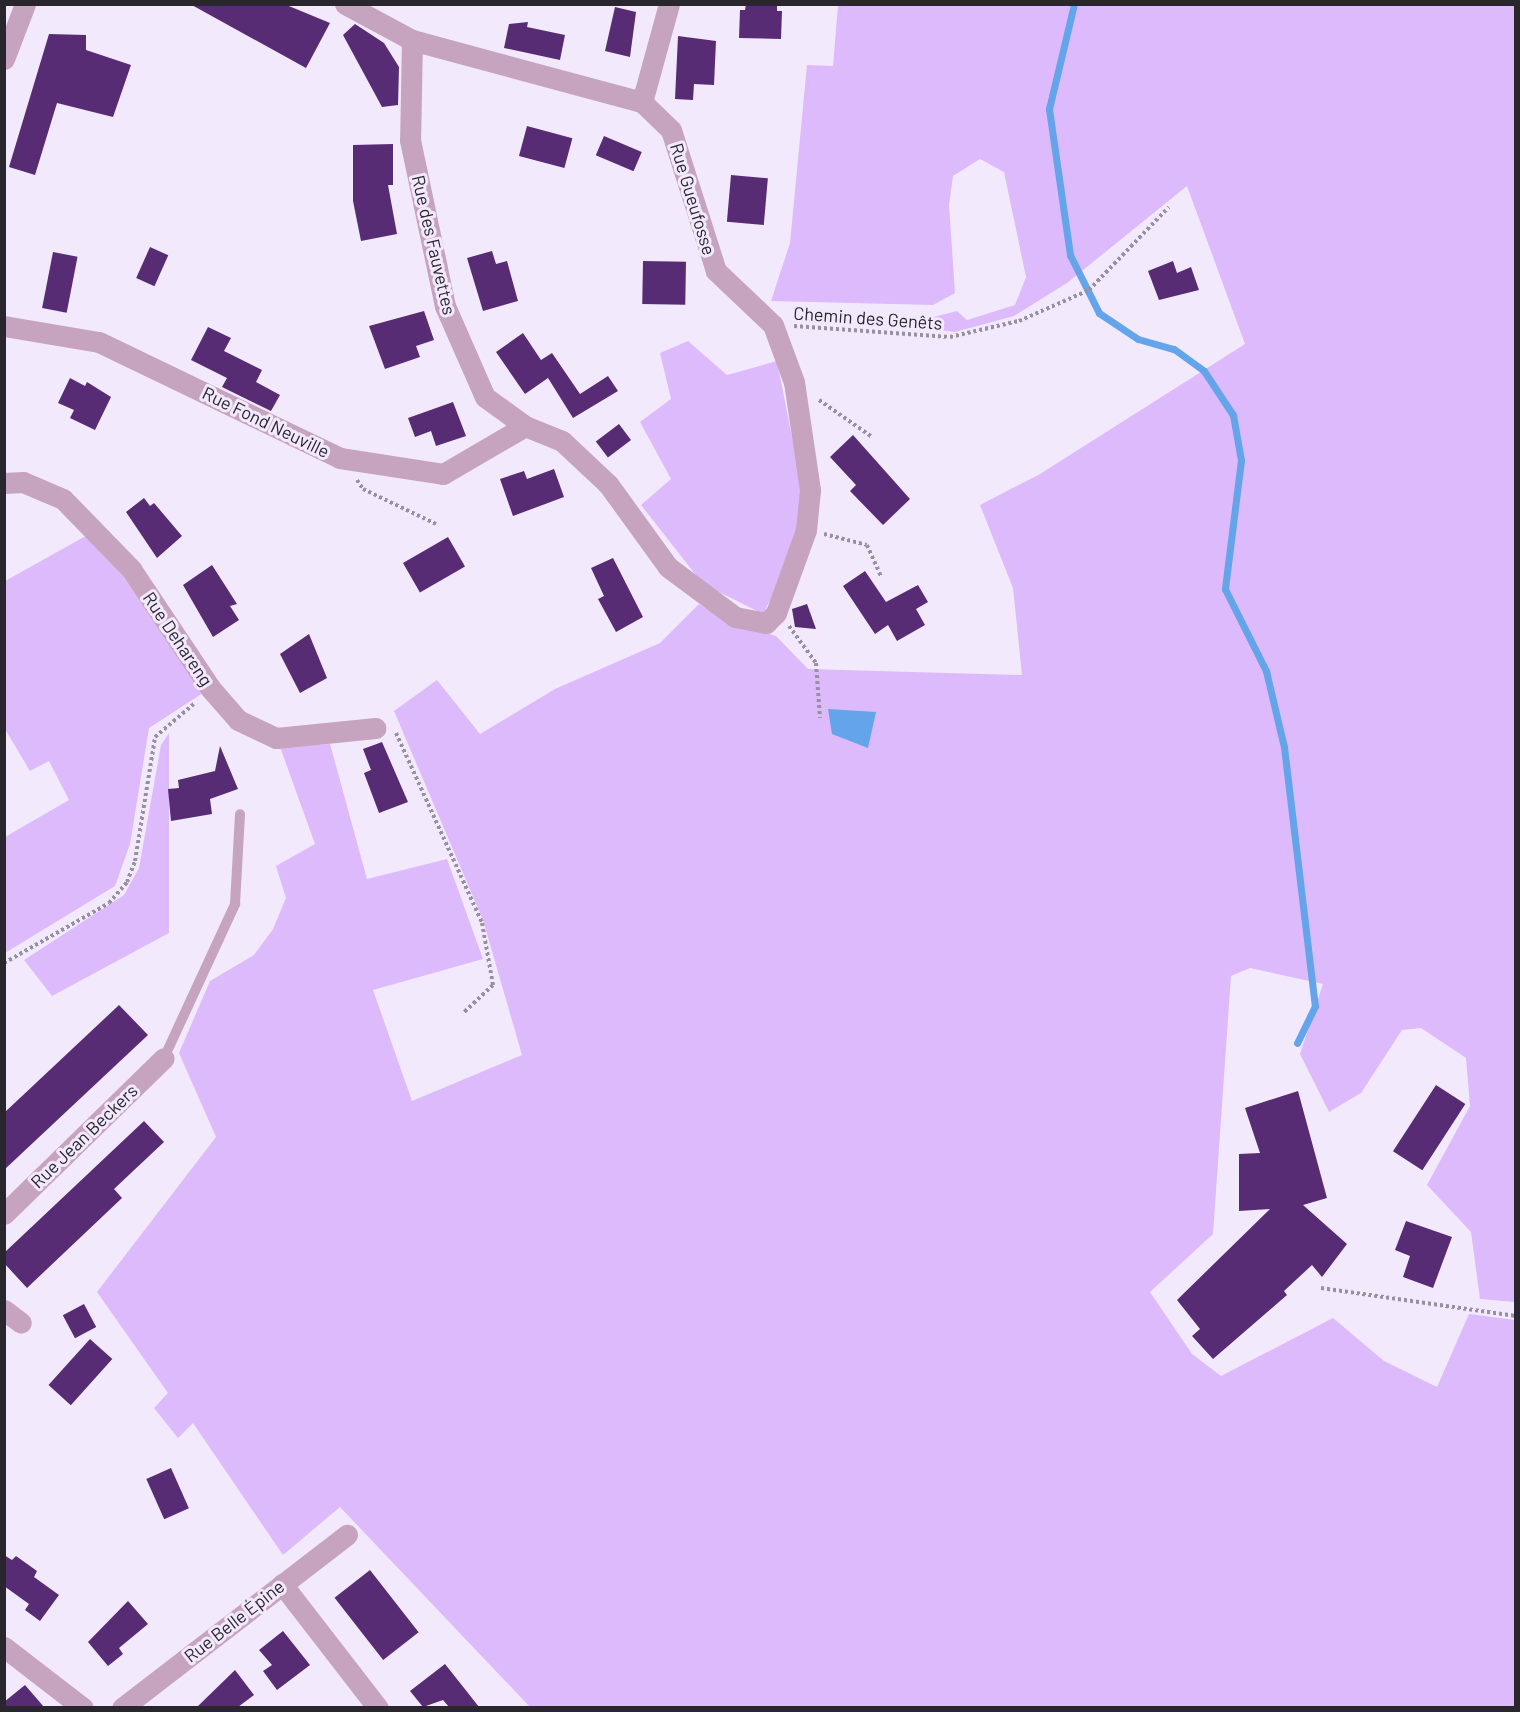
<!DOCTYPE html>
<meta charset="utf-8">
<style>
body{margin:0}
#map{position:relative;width:1520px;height:1712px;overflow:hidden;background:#f3e9fd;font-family:Barlow,sans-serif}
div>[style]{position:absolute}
.green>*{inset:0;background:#ddbafb}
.water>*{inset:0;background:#64a4ea}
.stream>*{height:7px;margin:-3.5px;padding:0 3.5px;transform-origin:3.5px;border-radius:3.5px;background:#64a4ea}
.building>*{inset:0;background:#572c74;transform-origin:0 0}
.path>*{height:4px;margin-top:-2px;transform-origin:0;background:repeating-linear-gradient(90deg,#97909e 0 3px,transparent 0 6px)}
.lane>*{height:10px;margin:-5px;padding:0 5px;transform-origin:5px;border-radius:5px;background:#c6a4c0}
.street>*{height:21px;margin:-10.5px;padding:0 10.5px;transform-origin:10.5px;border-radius:10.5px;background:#c6a4c0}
span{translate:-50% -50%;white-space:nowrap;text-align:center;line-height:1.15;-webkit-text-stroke:6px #f3e9fd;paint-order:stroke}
.street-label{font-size:18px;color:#2a262e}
.frame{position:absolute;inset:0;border:6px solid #2a262e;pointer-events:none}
</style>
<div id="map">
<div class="green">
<i style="clip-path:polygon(838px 5px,1515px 5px,1515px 1302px,1480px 1299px,1471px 1232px,1427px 1185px,1470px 1106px,1466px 1058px,1421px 1028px,1402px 1030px,1361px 1093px,1329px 1112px,1300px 1054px,1323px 984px,1250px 968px,1231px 976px,1213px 1234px,1150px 1292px,1192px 1354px,1221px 1376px,1333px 1318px,1384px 1361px,1437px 1387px,1469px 1314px,1515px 1320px,1515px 1707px,530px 1707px,340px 1507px,283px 1555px,193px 1423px,178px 1438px,154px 1408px,168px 1393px,97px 1292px,216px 1137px,179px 1053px,210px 981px,254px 955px,273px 929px,286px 898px,276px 866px,315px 844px,280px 747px,330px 744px,367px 879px,447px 859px,483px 959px,373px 990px,412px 1101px,522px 1055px,483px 920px,394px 711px,437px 680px,480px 734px,555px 689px,660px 643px,699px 604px,725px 620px,776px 636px,808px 669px,1022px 675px,1013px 588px,980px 505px,1040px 474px,1245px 344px,1187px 186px,1067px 283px,1014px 316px,955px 332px,872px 321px,926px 319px,957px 311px,967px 320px,1015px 305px,1026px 277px,1004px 172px,980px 159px,953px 176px,949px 205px,955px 293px,933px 305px,771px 301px,790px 243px,807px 65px,833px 66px)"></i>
<i style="clip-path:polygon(688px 341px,727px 375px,777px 361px,802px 488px,801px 540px,763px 614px,703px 584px,641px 505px,671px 479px,640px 422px,671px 399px,660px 353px)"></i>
<i style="clip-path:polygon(93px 532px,203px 693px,149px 728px,130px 844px,115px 886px,5px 953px,5px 837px,69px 800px,49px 761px,30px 771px,5px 729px,5px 581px)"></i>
<i style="clip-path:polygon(169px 733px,169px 933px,52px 996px,24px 960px,124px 895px,139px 868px,161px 745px)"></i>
</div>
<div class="water">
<i style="clip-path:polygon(828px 709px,876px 712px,868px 748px,832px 734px)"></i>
</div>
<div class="stream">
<i style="left:1074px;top:4px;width:108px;rotate:103.4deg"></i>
<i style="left:1049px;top:109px;width:148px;rotate:81.8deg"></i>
<i style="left:1070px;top:255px;width:65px;rotate:63.4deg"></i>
<i style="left:1099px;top:313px;width:47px;rotate:33.7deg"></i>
<i style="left:1138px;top:339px;width:37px;rotate:16deg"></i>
<i style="left:1174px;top:349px;width:37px;rotate:36deg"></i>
<i style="left:1204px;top:371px;width:53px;rotate:56.6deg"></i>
<i style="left:1233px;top:415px;width:46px;rotate:79.9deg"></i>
<i style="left:1241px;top:460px;width:130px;rotate:97.1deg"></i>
<i style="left:1225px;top:589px;width:92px;rotate:63.4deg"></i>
<i style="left:1266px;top:671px;width:78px;rotate:76.7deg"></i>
<i style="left:1284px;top:747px;width:261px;rotate:83.2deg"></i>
<i style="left:1315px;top:1006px;width:41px;rotate:115.9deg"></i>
</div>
<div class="building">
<i style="clip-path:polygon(190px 4px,284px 4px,330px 23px,306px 68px)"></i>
<i style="clip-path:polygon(746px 4px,777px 4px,777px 11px,782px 11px,781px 39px,739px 38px,740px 10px,745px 10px)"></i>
<i style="clip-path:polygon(615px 7px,636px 12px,630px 57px,605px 51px)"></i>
<i style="clip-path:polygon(528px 22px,527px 27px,565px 35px,560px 60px,504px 48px,509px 24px)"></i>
<i style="clip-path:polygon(355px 24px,384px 43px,399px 67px,398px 105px,382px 107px,343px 35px)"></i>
<i style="clip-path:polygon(49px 34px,86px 35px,86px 50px,131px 65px,113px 117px,57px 103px,35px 175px,9px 167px)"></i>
<i style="clip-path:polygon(678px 36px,716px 41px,714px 85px,694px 84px,693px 100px,675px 99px)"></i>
<i style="left:527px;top:126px;width:47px;height:31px;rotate:15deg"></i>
<i style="left:604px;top:136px;width:41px;height:21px;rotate:23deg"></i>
<i style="clip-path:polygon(393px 144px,393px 185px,388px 185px,397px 234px,361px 241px,353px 201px,353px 145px)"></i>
<i style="left:731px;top:175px;width:37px;height:47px;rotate:5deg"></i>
<i style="left:150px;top:247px;width:20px;height:34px;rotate:24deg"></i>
<i style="clip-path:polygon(492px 251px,496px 264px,507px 261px,518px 301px,483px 311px,467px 258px)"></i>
<i style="left:53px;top:252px;width:25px;height:57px;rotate:11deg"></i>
<i style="left:643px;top:261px;width:43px;height:43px;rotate:1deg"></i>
<i style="clip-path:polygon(1173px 261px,1177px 273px,1191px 267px,1199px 290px,1159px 300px,1148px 271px)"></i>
<i style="clip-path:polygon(424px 311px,434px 340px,416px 346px,420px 357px,385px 369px,369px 326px)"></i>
<i style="clip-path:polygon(208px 327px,231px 338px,224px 351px,262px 370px,256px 382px,280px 395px,271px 411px,222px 387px,227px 378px,191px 360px)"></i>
<i style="clip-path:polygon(523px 333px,541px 360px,552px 353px,580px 394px,608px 376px,618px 391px,573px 418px,548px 378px,525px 394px,496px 352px)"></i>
<i style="clip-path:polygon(70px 378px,85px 386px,87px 382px,111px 397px,95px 430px,70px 418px,74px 410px,58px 403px)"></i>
<i style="clip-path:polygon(453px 402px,466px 436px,436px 446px,431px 431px,415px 437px,408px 418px)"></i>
<i style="left:619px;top:424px;width:20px;height:29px;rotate:53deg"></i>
<i style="clip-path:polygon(853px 435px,910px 499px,883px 525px,850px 491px,856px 485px,830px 457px)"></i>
<i style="clip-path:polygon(554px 469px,564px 497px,513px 516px,500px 479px,524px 471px,527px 479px)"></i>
<i style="clip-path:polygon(144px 498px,150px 506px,154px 503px,182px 536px,157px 558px,126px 512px)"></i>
<i style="left:448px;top:537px;width:34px;height:52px;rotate:60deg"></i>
<i style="clip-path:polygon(613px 558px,643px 617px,616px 632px,598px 599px,604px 596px,591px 568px)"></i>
<i style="clip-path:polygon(212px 565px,237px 604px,230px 606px,239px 620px,213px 637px,183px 585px)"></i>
<i style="clip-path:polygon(865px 571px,886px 602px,918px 585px,928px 602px,916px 609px,925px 625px,897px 641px,888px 625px,875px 634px,843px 586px)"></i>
<i style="clip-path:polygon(807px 604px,816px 629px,795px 627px,792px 609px)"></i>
<i style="clip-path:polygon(309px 634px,327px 678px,300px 693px,280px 654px)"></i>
<i style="clip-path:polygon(382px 742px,408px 802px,379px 813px,364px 773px,371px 770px,363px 749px)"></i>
<i style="clip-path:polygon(220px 746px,238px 789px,210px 799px,212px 814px,171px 821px,168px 789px,179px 788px,178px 780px,215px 771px)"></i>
<i style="clip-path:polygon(119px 1005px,148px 1035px,4px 1170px,4px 1113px)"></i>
<i style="left:1436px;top:1085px;width:35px;height:79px;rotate:33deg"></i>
<i style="clip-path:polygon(1298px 1091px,1327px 1198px,1303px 1205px,1347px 1244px,1322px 1277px,1312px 1265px,1284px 1291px,1287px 1295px,1213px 1359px,1192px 1336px,1200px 1329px,1177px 1300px,1270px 1209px,1239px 1211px,1239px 1154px,1260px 1153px,1245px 1108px)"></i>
<i style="clip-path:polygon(144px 1121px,164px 1142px,114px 1189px,122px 1198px,27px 1288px,4px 1263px,4px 1253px)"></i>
<i style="clip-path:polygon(1406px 1221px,1452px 1237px,1433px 1288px,1403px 1277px,1410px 1256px,1395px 1250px)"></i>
<i style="left:84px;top:1304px;width:26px;height:24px;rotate:62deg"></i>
<i style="left:90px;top:1339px;width:30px;height:62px;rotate:42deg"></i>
<i style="left:171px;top:1468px;width:44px;height:27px;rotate:66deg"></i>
<i style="clip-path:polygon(4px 1555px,12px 1560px,16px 1556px,37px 1571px,34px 1577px,59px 1595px,40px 1621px,25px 1610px,29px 1604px,4px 1586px)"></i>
<i style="left:370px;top:1570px;width:79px;height:45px;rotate:52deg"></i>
<i style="clip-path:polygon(128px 1601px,148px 1624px,119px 1648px,123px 1654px,108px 1666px,88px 1642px)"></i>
<i style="clip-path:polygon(283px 1631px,310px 1665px,277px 1690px,263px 1671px,272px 1665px,259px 1650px)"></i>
<i style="clip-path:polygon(445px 1664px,468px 1693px,479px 1707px,449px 1707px,443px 1700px,423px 1707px,410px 1691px)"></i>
<i style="clip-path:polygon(235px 1670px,254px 1695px,238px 1707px,197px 1707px)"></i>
<i style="clip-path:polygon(25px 1685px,44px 1707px,4px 1707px,4px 1702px)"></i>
</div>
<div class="path">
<i style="left:794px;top:326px;width:156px;rotate:4deg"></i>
<i style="left:950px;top:337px;width:71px;rotate:-13.1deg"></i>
<i style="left:1019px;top:321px;width:77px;rotate:-23.9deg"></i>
<i style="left:1089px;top:290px;width:115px;rotate:-46.1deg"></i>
<i style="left:819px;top:400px;width:65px;rotate:34.9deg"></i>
<i style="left:357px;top:480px;width:11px;rotate:56deg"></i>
<i style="left:363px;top:489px;width:81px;rotate:25.6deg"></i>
<i style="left:824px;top:534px;width:44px;rotate:14.3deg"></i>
<i style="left:867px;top:545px;width:34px;rotate:66deg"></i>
<i style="left:789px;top:626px;width:46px;rotate:53.9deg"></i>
<i style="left:816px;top:663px;width:55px;rotate:85.8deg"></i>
<i style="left:396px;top:733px;width:209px;rotate:65.6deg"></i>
<i style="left:482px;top:923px;width:63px;rotate:79.9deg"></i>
<i style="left:493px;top:985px;width:42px;rotate:136.9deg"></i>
<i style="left:4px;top:963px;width:121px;rotate:-29.7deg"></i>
<i style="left:109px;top:903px;width:28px;rotate:-49deg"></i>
<i style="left:127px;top:882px;width:22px;rotate:-69deg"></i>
<i style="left:135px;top:861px;width:126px;rotate:-80.8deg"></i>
<i style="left:155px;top:737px;width:54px;rotate:-40.5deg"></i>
<i style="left:1321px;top:1288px;width:197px;rotate:8.2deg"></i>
</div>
<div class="lane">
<i style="left:164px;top:1058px;width:170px;rotate:-65.2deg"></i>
<i style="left:235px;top:904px;width:90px;rotate:-86.8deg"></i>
</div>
<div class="street">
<i style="left:345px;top:4px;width:76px;rotate:28.2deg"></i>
<i style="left:412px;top:40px;width:238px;rotate:15.1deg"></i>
<i style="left:412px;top:40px;width:100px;rotate:91.1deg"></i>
<i style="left:410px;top:140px;width:170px;rotate:78.1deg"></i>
<i style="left:445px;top:306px;width:99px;rotate:66.3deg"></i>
<i style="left:485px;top:397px;width:49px;rotate:35.9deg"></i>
<i style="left:525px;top:426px;width:40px;rotate:22deg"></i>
<i style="left:562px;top:441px;width:63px;rotate:43.1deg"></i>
<i style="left:608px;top:484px;width:102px;rotate:54.1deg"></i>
<i style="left:668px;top:567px;width:84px;rotate:36.7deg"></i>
<i style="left:735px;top:617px;width:32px;rotate:11deg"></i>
<i style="left:766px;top:623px;width:14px;rotate:-45deg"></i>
<i style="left:776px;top:613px;width:88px;rotate:-70.1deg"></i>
<i style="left:806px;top:530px;width:40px;rotate:-84.3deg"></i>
<i style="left:810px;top:490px;width:109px;rotate:-98.4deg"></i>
<i style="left:794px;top:382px;width:61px;rotate:-110.2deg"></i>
<i style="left:773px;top:325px;width:79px;rotate:-136.5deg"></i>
<i style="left:716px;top:271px;width:148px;rotate:-107.7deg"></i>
<i style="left:671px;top:130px;width:40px;rotate:-136deg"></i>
<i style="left:642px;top:102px;width:102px;rotate:-74.6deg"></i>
<i style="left:4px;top:59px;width:59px;rotate:-69.1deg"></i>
<i style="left:4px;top:326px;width:96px;rotate:9.6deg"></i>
<i style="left:99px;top:342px;width:267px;rotate:25.7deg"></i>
<i style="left:340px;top:458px;width:104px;rotate:8.8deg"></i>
<i style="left:443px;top:474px;width:95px;rotate:-30.3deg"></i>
<i style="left:4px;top:483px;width:19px;rotate:-3deg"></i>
<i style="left:23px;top:482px;width:43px;rotate:23deg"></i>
<i style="left:63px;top:499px;width:98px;rotate:45.8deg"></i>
<i style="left:131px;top:569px;width:144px;rotate:56.3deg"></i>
<i style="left:211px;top:689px;width:41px;rotate:48.9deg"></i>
<i style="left:238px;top:720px;width:42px;rotate:25.3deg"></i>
<i style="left:276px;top:738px;width:100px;rotate:-5.7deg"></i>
<i style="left:4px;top:1214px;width:223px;rotate:-44.3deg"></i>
<i style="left:4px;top:1310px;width:21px;rotate:37deg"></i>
<i style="left:282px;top:1584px;width:157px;rotate:52.3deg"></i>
<i style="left:4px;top:1647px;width:100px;rotate:37.7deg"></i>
<i style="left:122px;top:1708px;width:284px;rotate:-37.6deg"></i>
</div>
<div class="street-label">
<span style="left:693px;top:199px;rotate:73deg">Rue Gueufosse</span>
<span style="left:434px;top:245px;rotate:77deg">Rue des Fauvettes</span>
<span style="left:868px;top:318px;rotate:4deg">Chemin des Genêts</span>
<span style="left:266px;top:422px;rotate:26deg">Rue Fond Neuville</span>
<span style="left:178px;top:639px;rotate:56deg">Rue Dehareng</span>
<span style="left:84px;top:1136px;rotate:-44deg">Rue Jean Beckers</span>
<span style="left:234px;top:1621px;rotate:-38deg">Rue Belle Épine</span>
</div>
<div class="frame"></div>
</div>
